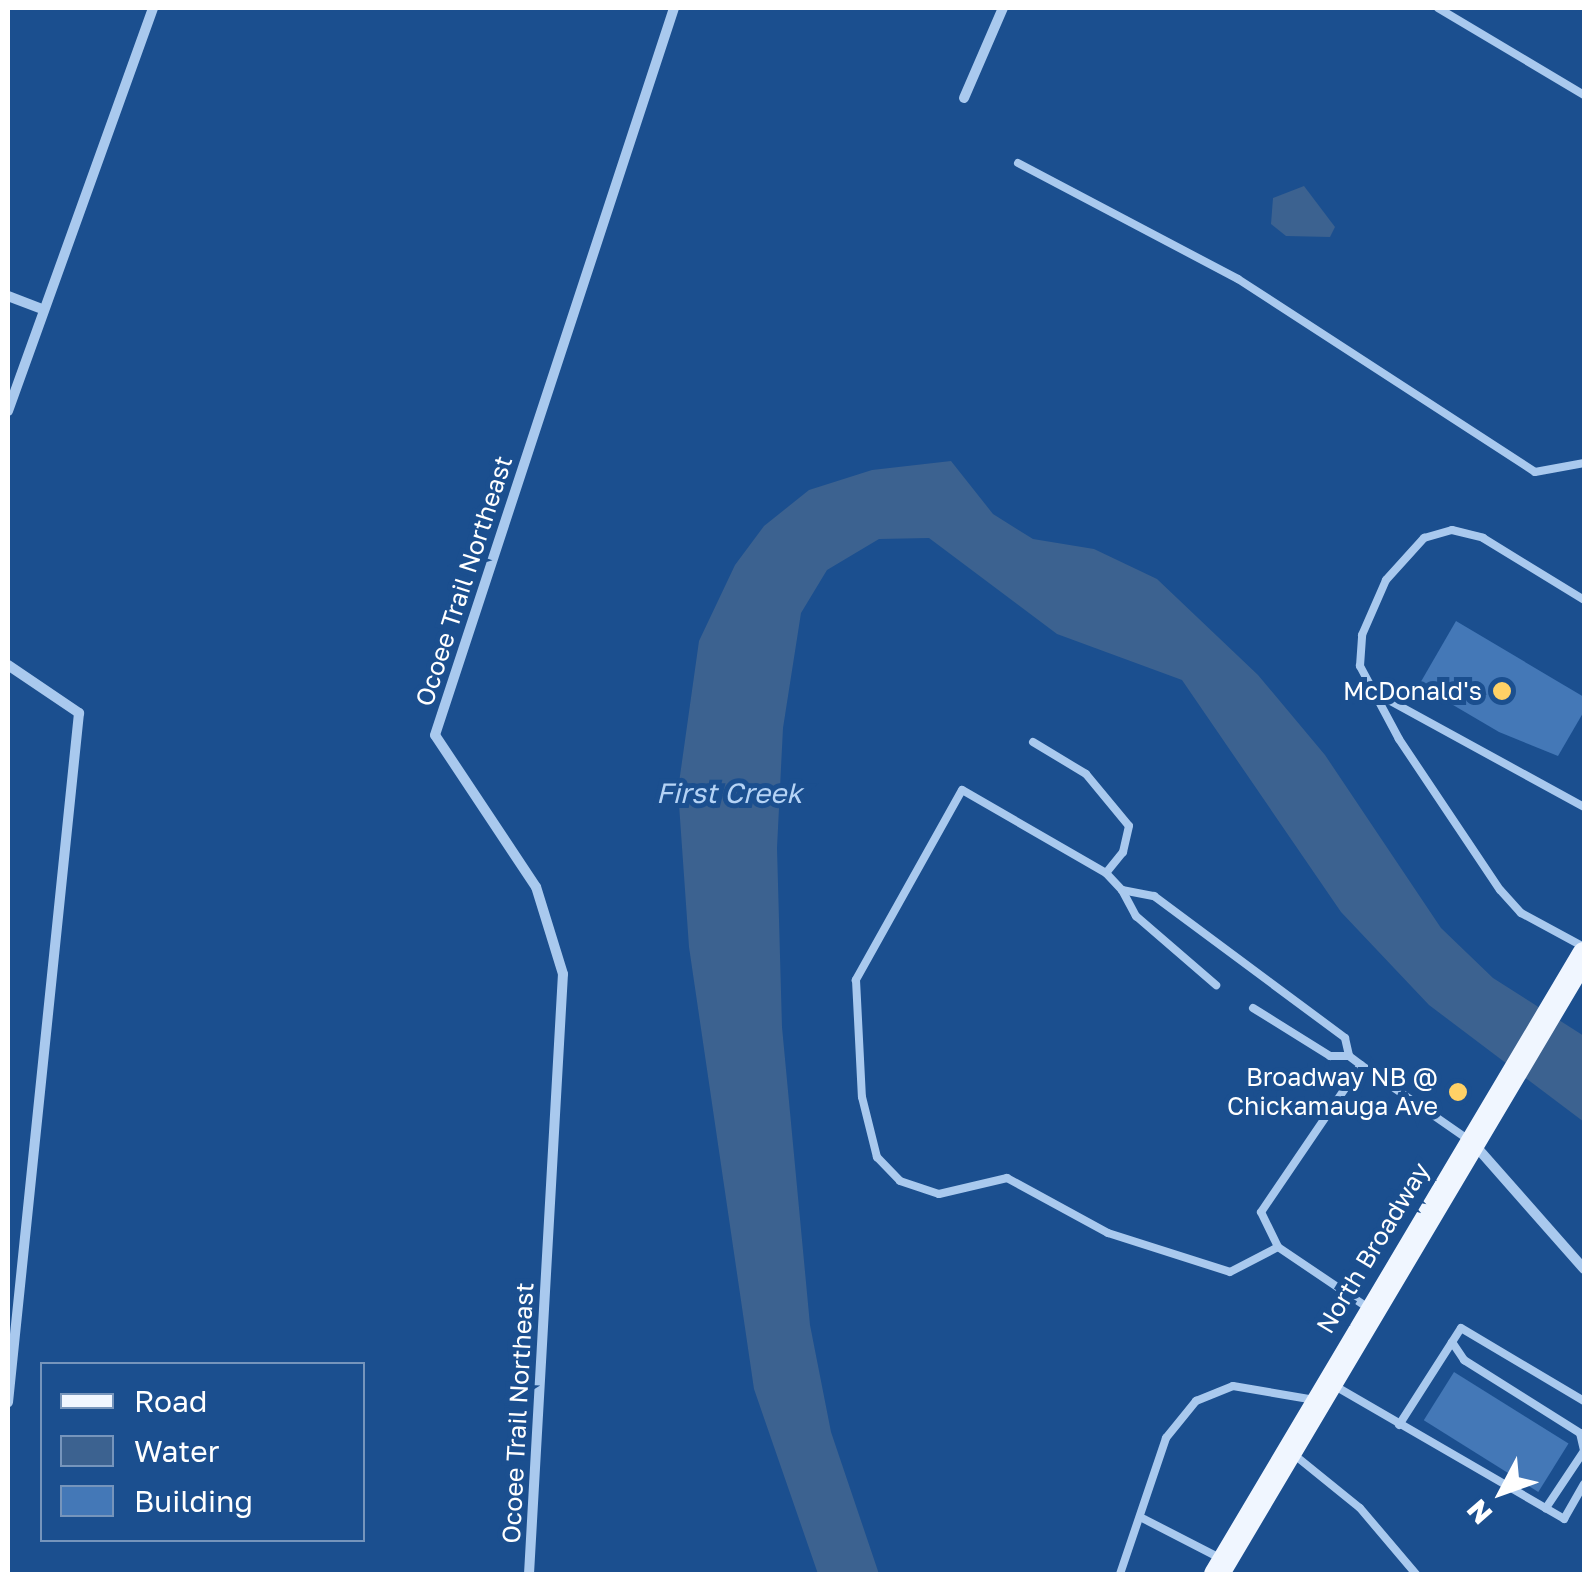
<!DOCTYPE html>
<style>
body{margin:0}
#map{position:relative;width:1592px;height:1582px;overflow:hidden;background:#1b4f8f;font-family:"Golos Text",sans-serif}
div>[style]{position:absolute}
.water>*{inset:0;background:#3c6290}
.building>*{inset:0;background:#4478b7;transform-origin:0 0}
.lane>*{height:8px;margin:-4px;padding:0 4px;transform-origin:4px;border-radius:4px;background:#a9c9ee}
.street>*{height:10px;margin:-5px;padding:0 5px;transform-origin:5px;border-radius:5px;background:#a9c9ee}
.primary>*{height:25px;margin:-12.5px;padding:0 12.5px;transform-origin:12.5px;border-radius:12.5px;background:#f0f6ff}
.dots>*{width:28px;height:28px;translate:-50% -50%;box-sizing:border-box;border:5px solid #1b4f8f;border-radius:50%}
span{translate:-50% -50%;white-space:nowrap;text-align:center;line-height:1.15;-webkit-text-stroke:10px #1b4f8f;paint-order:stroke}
.street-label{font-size:25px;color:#fff}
.poi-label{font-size:25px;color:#fff}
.right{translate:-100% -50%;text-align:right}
.water-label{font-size:28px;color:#b5d3f5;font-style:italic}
.frame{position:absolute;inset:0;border:10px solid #fff;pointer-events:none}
.legend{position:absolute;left:40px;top:1362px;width:325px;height:180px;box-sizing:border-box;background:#1b4f8f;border:2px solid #7695bc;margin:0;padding:12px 18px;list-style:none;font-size:30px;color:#fff}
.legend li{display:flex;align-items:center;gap:20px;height:50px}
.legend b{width:50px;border:2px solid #7695bc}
.north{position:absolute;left:1452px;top:1442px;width:100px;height:100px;-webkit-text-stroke:8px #1b4f8f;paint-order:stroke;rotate:229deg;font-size:28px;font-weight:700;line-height:40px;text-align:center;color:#fff}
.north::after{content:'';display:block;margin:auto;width:35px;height:45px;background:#fff;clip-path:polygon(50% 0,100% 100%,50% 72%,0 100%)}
</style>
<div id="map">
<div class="water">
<i style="clip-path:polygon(1304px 186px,1335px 227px,1330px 237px,1286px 236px,1271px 224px,1273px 198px)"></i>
<i style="clip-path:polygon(951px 461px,993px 514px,1033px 539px,1094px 549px,1157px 579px,1258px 675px,1325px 755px,1441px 928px,1493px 978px,1584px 1036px,1584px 1122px,1429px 1005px,1341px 912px,1182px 680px,1057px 634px,929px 538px,879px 539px,827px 570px,801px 613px,783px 728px,777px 848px,782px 1027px,810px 1325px,831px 1432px,879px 1574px,818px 1574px,754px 1389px,689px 947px,678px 790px,699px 641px,735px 565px,764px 526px,809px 490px,872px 470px)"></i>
</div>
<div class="building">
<i style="clip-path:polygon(1456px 621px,1584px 697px,1583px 713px,1558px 756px,1499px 732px,1419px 685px)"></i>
<i style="left:1454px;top:1372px;width:135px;height:57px;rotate:32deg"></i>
</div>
<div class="lane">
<i style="left:1438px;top:8px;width:170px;rotate:30.8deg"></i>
<i style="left:1018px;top:163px;width:249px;rotate:27.8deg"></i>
<i style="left:1238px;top:279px;width:354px;rotate:33deg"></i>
<i style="left:1535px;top:472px;width:50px;rotate:-10.4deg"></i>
<i style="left:1374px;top:692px;width:239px;rotate:28.7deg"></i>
<i style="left:1033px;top:742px;width:62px;rotate:31.1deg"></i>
<i style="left:1086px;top:774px;width:67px;rotate:50.4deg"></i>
<i style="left:1129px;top:826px;width:27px;rotate:103deg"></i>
<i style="left:1123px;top:852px;width:27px;rotate:129deg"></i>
<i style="left:1106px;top:873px;width:23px;rotate:47deg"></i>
<i style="left:1122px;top:890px;width:33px;rotate:11deg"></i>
<i style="left:1154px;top:896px;width:238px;rotate:36.6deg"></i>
<i style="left:1345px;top:1038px;width:18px;rotate:77deg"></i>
<i style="left:1349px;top:1056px;width:15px;rotate:37deg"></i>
<i style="left:1361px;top:1065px;width:131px;rotate:34.8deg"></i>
<i style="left:1106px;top:873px;width:166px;rotate:-150deg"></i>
<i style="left:962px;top:790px;width:218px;rotate:119.2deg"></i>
<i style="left:856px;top:980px;width:117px;rotate:87.1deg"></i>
<i style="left:862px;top:1097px;width:62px;rotate:76deg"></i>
<i style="left:877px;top:1157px;width:33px;rotate:46deg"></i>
<i style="left:900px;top:1181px;width:41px;rotate:18.4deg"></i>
<i style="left:939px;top:1194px;width:70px;rotate:-13.2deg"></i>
<i style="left:1007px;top:1178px;width:115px;rotate:28.6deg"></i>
<i style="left:1108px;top:1233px;width:128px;rotate:17.7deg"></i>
<i style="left:1230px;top:1272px;width:54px;rotate:-27.5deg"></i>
<i style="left:1122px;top:890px;width:30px;rotate:62deg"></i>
<i style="left:1136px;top:916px;width:106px;rotate:40.8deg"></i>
<i style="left:1584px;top:947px;width:72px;rotate:-151.6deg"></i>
<i style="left:1521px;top:913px;width:31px;rotate:-132deg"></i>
<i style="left:1500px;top:890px;width:182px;rotate:-123.8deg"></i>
<i style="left:1399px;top:739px;width:83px;rotate:-118.1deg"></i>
<i style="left:1360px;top:666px;width:31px;rotate:-86deg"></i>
<i style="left:1362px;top:635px;width:60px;rotate:-66.4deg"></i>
<i style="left:1386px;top:580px;width:57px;rotate:-47.9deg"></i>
<i style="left:1424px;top:538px;width:29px;rotate:-16deg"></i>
<i style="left:1452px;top:530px;width:32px;rotate:14deg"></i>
<i style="left:1483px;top:538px;width:119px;rotate:31.5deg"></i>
<i style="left:1253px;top:1008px;width:91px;rotate:31.9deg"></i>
<i style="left:1330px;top:1056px;width:19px"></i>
<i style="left:1361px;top:1065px;width:178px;rotate:124.2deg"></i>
<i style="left:1261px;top:1212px;width:39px;rotate:64deg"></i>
<i style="left:1278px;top:1247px;width:107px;rotate:34deg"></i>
<i style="left:1452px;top:1342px;width:22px;rotate:56deg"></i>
<i style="left:1464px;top:1360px;width:137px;rotate:32.2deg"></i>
<i style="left:1580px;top:1433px;width:18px;rotate:77deg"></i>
<i style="left:1584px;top:1451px;width:69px;rotate:123.7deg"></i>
<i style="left:1335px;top:1386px;width:265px;rotate:30.1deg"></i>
<i style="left:1564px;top:1519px;width:40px;rotate:-60.3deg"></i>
<i style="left:1399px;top:1425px;width:115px;rotate:-57.4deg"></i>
<i style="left:1461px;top:1328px;width:143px;rotate:30.7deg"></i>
<i style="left:1292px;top:1453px;width:87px;rotate:39deg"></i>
<i style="left:1360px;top:1508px;width:87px;rotate:49.7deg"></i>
<i style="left:1144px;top:1519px;width:85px;rotate:27.2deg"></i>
<i style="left:1120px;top:1574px;width:144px;rotate:-71.3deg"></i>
<i style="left:1166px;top:1438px;width:48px;rotate:-51deg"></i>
<i style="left:1196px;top:1401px;width:40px;rotate:-22deg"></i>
<i style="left:1233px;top:1386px;width:83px;rotate:9.7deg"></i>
</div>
<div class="street">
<i style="left:964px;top:98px;width:98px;rotate:-66.6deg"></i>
<i style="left:8px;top:296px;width:34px;rotate:21deg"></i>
<i style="left:8px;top:411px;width:428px;rotate:-70.2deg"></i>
<i style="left:8px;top:665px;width:86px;rotate:34.1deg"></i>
<i style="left:79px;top:713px;width:693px;rotate:95.88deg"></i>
<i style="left:1473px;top:1143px;width:168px;rotate:48.6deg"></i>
<i style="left:529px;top:1574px;width:601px;rotate:-86.76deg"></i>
<i style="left:563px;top:974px;width:91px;rotate:-107.2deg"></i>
<i style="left:536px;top:887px;width:182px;rotate:-123.6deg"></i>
<i style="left:435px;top:735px;width:765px;rotate:-71.8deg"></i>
</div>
<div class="primary">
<i style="left:1216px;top:1574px;width:721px;rotate:-59.31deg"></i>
</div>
<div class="dots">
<i style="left:1502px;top:691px;background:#ffd166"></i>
<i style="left:1458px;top:1092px;background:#ffd166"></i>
</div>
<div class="street-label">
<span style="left:464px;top:581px;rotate:-72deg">Ocoee Trail Northeast</span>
<span style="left:1373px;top:1248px;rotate:-59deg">North Broadway</span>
<span style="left:518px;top:1413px;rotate:-87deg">Ocoee Trail Northeast</span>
</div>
<div class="poi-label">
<span class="right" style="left:1482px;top:691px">McDonald's</span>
<span class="right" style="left:1438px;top:1092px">Broadway NB @<br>Chickamauga Ave</span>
</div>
<div class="water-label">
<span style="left:729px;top:793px">First Creek</span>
</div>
<div class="frame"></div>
<ul class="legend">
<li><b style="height:12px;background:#f0f6ff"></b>Road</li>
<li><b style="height:28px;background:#3c6290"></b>Water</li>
<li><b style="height:28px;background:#4478b7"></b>Building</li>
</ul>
<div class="north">N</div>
</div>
